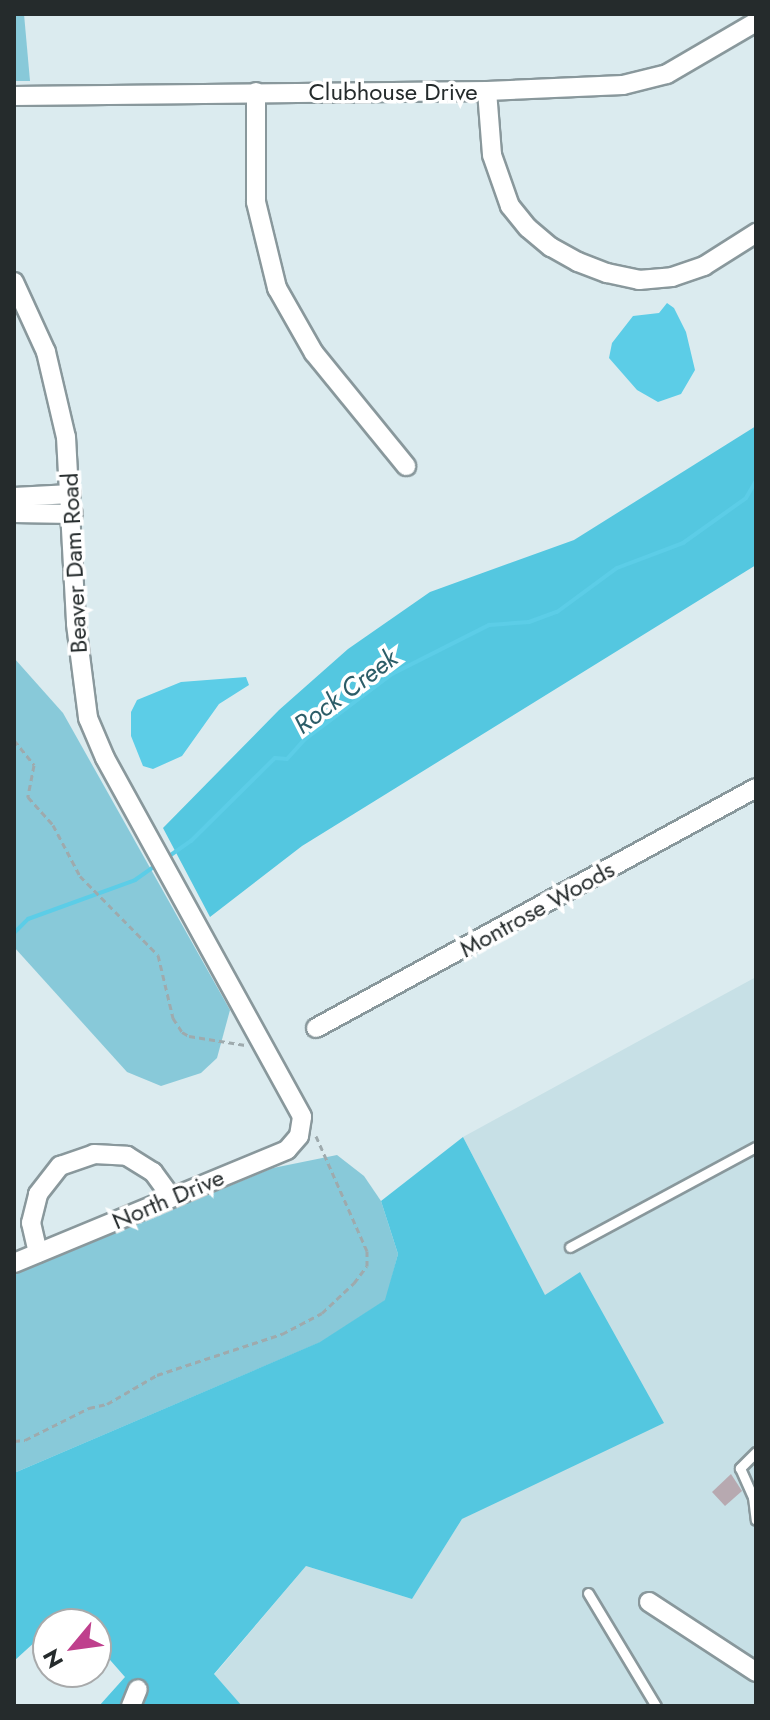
<!DOCTYPE html>
<style>
body{margin:0}
#map{position:relative;width:770px;height:1720px;overflow:hidden;background:#dbebef;font-family:Jost,sans-serif}
div>[style]{position:absolute}
.built>*{inset:0;background:#c7e0e6}
.green>*{inset:0;background:#88c9d9}
.forest>*{inset:0;background:#54c7e0}
.water>*{inset:0;background:#5ccde7}
.stream>*{height:4px;margin:-2px;padding:0 2px;transform-origin:2px;border-radius:2px;background:#5ccde7}
.building>*{inset:0;background:#b7a9b0}
.path>*{height:3px;margin-top:-1.5px;transform-origin:0;background:repeating-linear-gradient(90deg,#9eaaad 0 6px,transparent 0 10px)}
.roads{filter:drop-shadow(2px 0 #89989c) drop-shadow(-2px 0 #89989c) drop-shadow(0 2px #89989c) drop-shadow(0 -2px #89989c)}
.service>*{height:9px;margin:-4.5px;padding:0 4.5px;transform-origin:4.5px;border-radius:4.5px;background:#fff}
.minor>*{height:18px;margin:-9px;padding:0 9px;transform-origin:9px;border-radius:9px;background:#fff}
span{translate:-50% -50%;white-space:nowrap;text-align:center;line-height:1.15;-webkit-text-stroke:7px #fff;paint-order:stroke}
.street-label{font-size:24px;color:#252b2c}
.water-label{font-size:26px;color:#2c5d68;font-style:italic}
.frame{position:absolute;inset:0;border:16px solid #252b2c;pointer-events:none}
.north{position:absolute;left:32px;top:1608px;width:80px;height:80px;box-sizing:border-box;background:#fff;border:2px solid #a8aaab;border-radius:50%;rotate:241deg;font-size:22px;font-weight:700;line-height:32px;text-align:center;color:#252b2c}
.north::after{content:'';display:block;margin:auto;width:28px;height:36px;background:#bf408d;clip-path:polygon(50% 0,100% 100%,50% 72%,0 100%)}
</style>
<div id="map">
<div class="built">
<i style="clip-path:polygon(756px 977px,756px 1706px,242px 1706px,214px 1675px,306px 1566px,412px 1599px,462px 1519px,518px 1490px,580px 1272px,545px 1296px,463px 1137px)"></i>
</div>
<div class="green">
<i style="clip-path:polygon(14px 14px,24px 14px,30px 81px,14px 81px)"></i>
<i style="clip-path:polygon(14px 658px,63px 713px,230px 1010px,217px 1058px,201px 1073px,161px 1086px,127px 1072px,14px 947px)"></i>
<i style="clip-path:polygon(337px 1155px,364px 1176px,381px 1201px,398px 1254px,386px 1300px,321px 1342px,14px 1473px,14px 1275px,273px 1168px)"></i>
</div>
<div class="forest">
<i style="clip-path:polygon(756px 426px,756px 565px,302px 846px,210px 917px,163px 828px,279px 710px,348px 649px,430px 592px,574px 540px)"></i>
<i style="clip-path:polygon(463px 1137px,545px 1295px,580px 1272px,664px 1423px,462px 1519px,412px 1599px,306px 1566px,214px 1674px,242px 1706px,99px 1706px,125px 1677px,96px 1644px,96px 1624px,78px 1624px,68px 1613px,55px 1624px,48px 1624px,48px 1630px,14px 1661px,14px 1473px,320px 1342px,385px 1300px,398px 1254px,381px 1201px)"></i>
</div>
<div class="water">
<i style="clip-path:polygon(667px 303px,674px 308px,686px 332px,695px 370px,681px 394px,658px 402px,637px 390px,609px 358px,612px 343px,633px 316px,659px 313px)"></i>
<i style="clip-path:polygon(246px 677px,249px 685px,219px 704px,182px 756px,153px 769px,143px 766px,131px 736px,131px 712px,137px 700px,181px 682px)"></i>
</div>
<div class="stream">
<i style="left:165px;top:859px;width:32px;rotate:-35deg"></i>
<i style="left:191px;top:841px;width:118px;rotate:-44.7deg"></i>
<i style="left:275px;top:758px;width:12px;rotate:5deg"></i>
<i style="left:287px;top:759px;width:25px;rotate:-48deg"></i>
<i style="left:304px;top:740px;width:110px;rotate:-36.9deg"></i>
<i style="left:392px;top:674px;width:109px;rotate:-26.8deg"></i>
<i style="left:489px;top:625px;width:40px;rotate:-4.3deg"></i>
<i style="left:529px;top:622px;width:30px;rotate:-20deg"></i>
<i style="left:557px;top:612px;width:74px;rotate:-36.3deg"></i>
<i style="left:617px;top:568px;width:71px;rotate:-20.7deg"></i>
<i style="left:683px;top:543px;width:77px;rotate:-35.5deg"></i>
<i style="left:746px;top:498px;width:20px;rotate:-60deg"></i>
<i style="left:14px;top:933px;width:20px;rotate:-45deg"></i>
<i style="left:28px;top:919px;width:114px;rotate:-20deg"></i>
<i style="left:135px;top:880px;width:28px;rotate:-35deg"></i>
</div>
<div class="building">
<i style="clip-path:polygon(731px 1474px,742px 1491px,725px 1506px,712px 1492px)"></i>
</div>
<div class="path">
<i style="left:14px;top:740px;width:32px;rotate:51deg"></i>
<i style="left:34px;top:765px;width:33px;rotate:101deg"></i>
<i style="left:28px;top:797px;width:38px;rotate:48deg"></i>
<i style="left:53px;top:825px;width:58px;rotate:62.1deg"></i>
<i style="left:80px;top:876px;width:111px;rotate:45.4deg"></i>
<i style="left:158px;top:955px;width:65px;rotate:76.6deg"></i>
<i style="left:173px;top:1018px;width:17px;rotate:57deg"></i>
<i style="left:182px;top:1032px;width:8px;rotate:30deg"></i>
<i style="left:189px;top:1036px;width:57px;rotate:9.1deg"></i>
<i style="left:14px;top:1441px;width:11px;rotate:-5deg"></i>
<i style="left:25px;top:1440px;width:72px;rotate:-26.6deg"></i>
<i style="left:89px;top:1408px;width:18px;rotate:-13deg"></i>
<i style="left:107px;top:1404px;width:58px;rotate:-30.1deg"></i>
<i style="left:157px;top:1375px;width:132px;rotate:-18.2deg"></i>
<i style="left:282px;top:1334px;width:45px;rotate:-27.7deg"></i>
<i style="left:322px;top:1313px;width:44px;rotate:-43.2deg"></i>
<i style="left:354px;top:1283px;width:21px;rotate:-53deg"></i>
<i style="left:367px;top:1266px;width:15px;rotate:-90deg"></i>
<i style="left:367px;top:1251px;width:126px;rotate:-113.9deg"></i>
</div>
<div class="roads">
<div class="service">
<i style="left:570px;top:1247px;width:211px;rotate:-28.3deg"></i>
<i style="left:756px;top:1452px;width:23px;rotate:135deg"></i>
<i style="left:740px;top:1468px;width:32px;rotate:66deg"></i>
<i style="left:753px;top:1497px;width:23px;rotate:83deg"></i>
<i style="left:588px;top:1593px;width:132px;rotate:59deg"></i>
</div>
<div class="minor">
<i style="left:487px;top:91px;width:64px;rotate:85.5deg"></i>
<i style="left:492px;top:155px;width:54px;rotate:70.6deg"></i>
<i style="left:510px;top:206px;width:28px;rotate:51deg"></i>
<i style="left:528px;top:228px;width:30px;rotate:40deg"></i>
<i style="left:551px;top:247px;width:31px;rotate:29deg"></i>
<i style="left:578px;top:262px;width:31px;rotate:21deg"></i>
<i style="left:607px;top:273px;width:33px;rotate:12deg"></i>
<i style="left:639px;top:280px;width:33px;rotate:-5deg"></i>
<i style="left:672px;top:277px;width:34px;rotate:-19deg"></i>
<i style="left:704px;top:266px;width:62px;rotate:-32.4deg"></i>
<i style="left:256px;top:92px;width:110px;rotate:90deg"></i>
<i style="left:256px;top:202px;width:89px;rotate:76.3deg"></i>
<i style="left:277px;top:288px;width:75px;rotate:60.4deg"></i>
<i style="left:314px;top:353px;width:146px;rotate:50.8deg"></i>
<i style="left:14px;top:96px;width:473px;rotate:-0.6deg"></i>
<i style="left:487px;top:91px;width:136px;rotate:-2.5deg"></i>
<i style="left:623px;top:85px;width:45px;rotate:-14deg"></i>
<i style="left:667px;top:74px;width:103px;rotate:-30.3deg"></i>
<i style="left:14px;top:282px;width:77px;rotate:65.4deg"></i>
<i style="left:46px;top:352px;width:87px;rotate:76.8deg"></i>
<i style="left:66px;top:437px;width:187px;rotate:86.9deg"></i>
<i style="left:76px;top:624px;width:95px;rotate:82.7deg"></i>
<i style="left:88px;top:718px;width:43px;rotate:67deg"></i>
<i style="left:105px;top:758px;width:409px;rotate:61.2deg"></i>
<i style="left:302px;top:1117px;width:19px;rotate:99deg"></i>
<i style="left:299px;top:1136px;width:18px;rotate:131deg"></i>
<i style="left:287px;top:1150px;width:295px;rotate:157.5deg"></i>
<i style="left:14px;top:497px;width:57px;rotate:-3deg"></i>
<i style="left:14px;top:513px;width:59px;rotate:1deg"></i>
<i style="left:316px;top:1028px;width:501px;rotate:-28.61deg"></i>
<i style="left:38px;top:1253px;width:31px;rotate:-103deg"></i>
<i style="left:31px;top:1223px;width:30px;rotate:-76deg"></i>
<i style="left:38px;top:1194px;width:36px;rotate:-52deg"></i>
<i style="left:60px;top:1166px;width:36px;rotate:-19deg"></i>
<i style="left:94px;top:1154px;width:33px;rotate:3deg"></i>
<i style="left:127px;top:1156px;width:31px;rotate:32deg"></i>
<i style="left:153px;top:1172px;width:31px;rotate:54deg"></i>
<i style="left:649px;top:1602px;width:128px;rotate:33.2deg"></i>
<i style="left:131px;top:1706px;width:18px;rotate:-68deg"></i>
</div>
</div>
<div class="street-label">
<span style="left:393px;top:92px">Clubhouse Drive</span>
<span style="left:74px;top:563px;rotate:-93deg">Beaver Dam Road</span>
<span style="left:537px;top:909px;rotate:-29deg">Montrose Woods</span>
<span style="left:168px;top:1199px;rotate:-23deg">North Drive</span>
</div>
<div class="water-label">
<span style="left:346px;top:692px;rotate:-37deg">Rock Creek</span>
</div>
<div class="frame"></div>
<div class="north">N</div>
</div>
